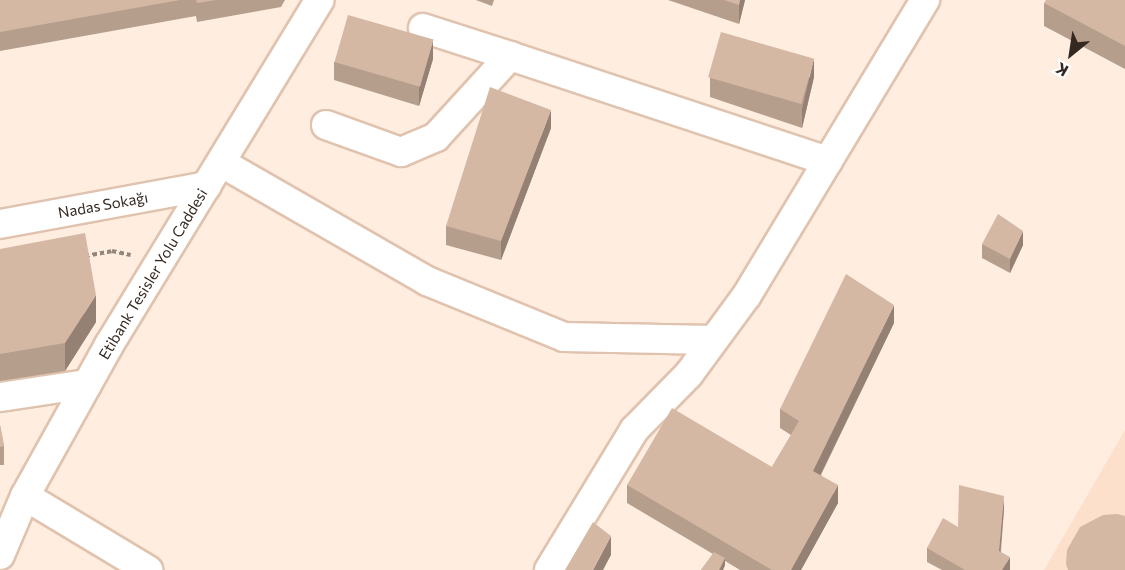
<!DOCTYPE html>
<meta charset="utf-8">
<style>
body{margin:0}
#map{position:relative;width:1125px;height:570px;overflow:hidden;background:#ffede0;font-family:Commissioner,sans-serif}
div>[style]{position:absolute}
.built>*{inset:0;background:#fde0cc}
.path>*{height:4px;margin-top:-2px;transform-origin:0;background:repeating-linear-gradient(90deg,#94867b 0 4.5px,transparent 0 7.5px)}
.roads{filter:drop-shadow(2px 0 #e0c3ae) drop-shadow(-2px 0 #e0c3ae) drop-shadow(0 2px #e0c3ae) drop-shadow(0 -2px #e0c3ae)}
.minor>*{height:28px;margin:-14px;padding:0 14px;transform-origin:14px;border-radius:14px;background:#fff}
.wall>*{inset:0;background:#b69e8d}
.shaded-wall>*{inset:0;background:#948173}
.building>*{inset:0;background:#d4b8a4;transform-origin:0 0}
span{translate:-50% -50%;white-space:nowrap;text-align:center;line-height:1.15;-webkit-text-stroke:4.5px #fff;paint-order:stroke}
.street-label{font-size:15px;color:#342921}
.north{position:absolute;left:1041px;top:24px;width:60px;height:60px;-webkit-text-stroke:4px #fff;paint-order:stroke;rotate:210deg;font-size:16px;font-weight:700;line-height:24px;text-align:center;color:#342921}
.north::after{content:'';display:block;margin:auto;width:21px;height:27px;background:#342921;clip-path:polygon(50% 0,100% 100%,50% 72%,0 100%)}
</style>
<div id="map">
<div class="built">
<i style="clip-path:polygon(1125px 430px,1125px 570px,1044px 570px)"></i>
</div>
<div class="path">
<i style="left:85px;top:256px;width:27px;rotate:-10deg"></i>
<i style="left:112px;top:251px;width:19px;rotate:12deg"></i>
</div>
<div class="roads">
<div class="minor">
<i style="left:423px;top:28px;width:91px;rotate:17.8deg"></i>
<i style="left:326px;top:125px;width:80px;rotate:19.8deg"></i>
<i style="left:401px;top:152px;width:38px;rotate:-23deg"></i>
<i style="left:436px;top:137px;width:110px;rotate:-47.6deg"></i>
<i style="left:510px;top:56px;width:335px;rotate:18.3deg"></i>
<i style="left:222px;top:163px;width:237px;rotate:29.9deg"></i>
<i style="left:427px;top:281px;width:148px;rotate:22.2deg"></i>
<i style="left:564px;top:337px;width:149px;rotate:1.2deg"></i>
<i style="left:0;top:224px;width:210px;rotate:-10.4deg"></i>
<i style="left:0;top:397px;width:88px;rotate:-8.5deg"></i>
<i style="left:25px;top:496px;width:144px;rotate:31deg"></i>
<i style="left:0;top:555px;width:64px;rotate:-67deg"></i>
<i style="left:25px;top:496px;width:173px;rotate:-60.9deg"></i>
<i style="left:109px;top:345px;width:404px;rotate:-58.6deg"></i>
<i style="left:549px;top:570px;width:164px;rotate:-58.7deg"></i>
<i style="left:634px;top:430px;width:78px;rotate:-45.5deg"></i>
<i style="left:689px;top:374px;width:98px;rotate:-53.7deg"></i>
<i style="left:747px;top:295px;width:345px;rotate:-58.9deg"></i>
</div>
</div>
<div class="wall">
<i style="clip-path:polygon(0 0,285px 0,281px 7px,197px 22px,196px 16px,0 51px)"></i>
<i style="clip-path:polygon(476px 0,494px 0,492px 6px)"></i>
<i style="clip-path:polygon(668px 0,745px 0,739px 24px)"></i>
<i style="clip-path:polygon(1125px 0,1125px 69px,1044px 26px,1044px 3px)"></i>
<i style="clip-path:polygon(433px 59px,419px 106px,334px 80px,334px 62px)"></i>
<i style="clip-path:polygon(814px 77px,802px 128px,710px 97px,710px 78px)"></i>
<i style="clip-path:polygon(551px 128px,501px 260px,446px 245px,446px 226px)"></i>
<i style="clip-path:polygon(982px 244px,1023px 245px,1010px 273px,982px 258px)"></i>
<i style="clip-path:polygon(0 249px,96px 322px,65px 371px,0 381px)"></i>
<i style="clip-path:polygon(894px 323px,821px 475px,838px 503px,801px 570px,740px 570px,725px 561px,725px 565px,723px 570px,701px 570px,713px 554px,627px 503px,627px 485px,772px 467px,791px 435px,780px 428px,780px 409px)"></i>
<i style="clip-path:polygon(0 425px,4px 446px,4px 465px,0 465px)"></i>
<i style="clip-path:polygon(1004px 509px,1001px 552px,1010px 570px,942px 570px,927px 562px,927px 548px,958px 527px)"></i>
</div>
<div class="shaded-wall">
<i style="clip-path:polygon(740px 0,745px 0,739px 24px,739px 5px)"></i>
<i style="clip-path:polygon(433px 40px,433px 59px,419px 106px,419px 87px)"></i>
<i style="clip-path:polygon(814px 58px,814px 77px,802px 128px,802px 109px)"></i>
<i style="clip-path:polygon(551px 110px,551px 128px,501px 260px,501px 241px)"></i>
<i style="clip-path:polygon(1023px 231px,1023px 245px,1010px 273px,1010px 259px)"></i>
<i style="clip-path:polygon(96px 295px,96px 322px,65px 371px,65px 343px)"></i>
<i style="clip-path:polygon(894px 305px,894px 323px,813px 490px,813px 471px)"></i>
<i style="clip-path:polygon(838px 485px,838px 503px,801px 570px,791px 570px)"></i>
<i style="clip-path:polygon(1004px 496px,1004px 509px,999px 565px,999px 551px)"></i>
<i style="clip-path:polygon(611px 536px,611px 555px,603px 570px,593px 570px)"></i>
<i style="clip-path:polygon(1010px 557px,1010px 570px,1002px 570px)"></i>
<i style="clip-path:polygon(725px 558px,725px 565px,723px 570px,719px 570px)"></i>
</div>
<div class="building">
<i style="clip-path:polygon(0 0,180px 0,0 32px)"></i>
<i style="clip-path:polygon(196px 0,216px 0,197px 3px)"></i>
<i style="clip-path:polygon(724px 0,740px 0,739px 5px)"></i>
<i style="clip-path:polygon(1046px 0,1125px 0,1125px 46px,1044px 3px)"></i>
<i style="left:348px;top:15px;width:89px;height:49px;rotate:16deg"></i>
<i style="left:721px;top:32px;width:97px;height:47px;rotate:16deg"></i>
<i style="clip-path:polygon(490px 87px,551px 110px,501px 241px,446px 226px)"></i>
<i style="clip-path:polygon(998px 214px,1023px 231px,1010px 259px,982px 244px)"></i>
<i style="clip-path:polygon(85px 233px,96px 295px,65px 343px,0 354px,0 249px)"></i>
<i style="clip-path:polygon(846px 274px,894px 305px,813px 471px,838px 485px,791px 570px,772px 570px,627px 485px,672px 408px,772px 467px,799px 421px,780px 409px)"></i>
<i style="clip-path:polygon(0 425px,4px 446px,0 447px)"></i>
<i style="clip-path:polygon(959px 485px,1004px 496px,999px 551px,1010px 557px,1002px 570px,965px 570px,927px 548px,943px 518px,958px 527px)"></i>
<i style="clip-path:polygon(1117px 514px,1125px 516px,1125px 570px,1068px 570px,1066px 564px,1067px 550px,1080px 527px,1103px 515px)"></i>
<i style="clip-path:polygon(593px 522px,611px 536px,593px 570px,565px 570px)"></i>
<i style="clip-path:polygon(714px 552px,725px 558px,719px 570px,701px 570px)"></i>
</div>
<div class="street-label">
<span style="left:103px;top:205px;rotate:-10deg">Nadas Sokağı</span>
<span style="left:153px;top:274px;rotate:-59deg">Etibank Tesisler Yolu Caddesi</span>
</div>
<div class="north">K</div>
</div>
